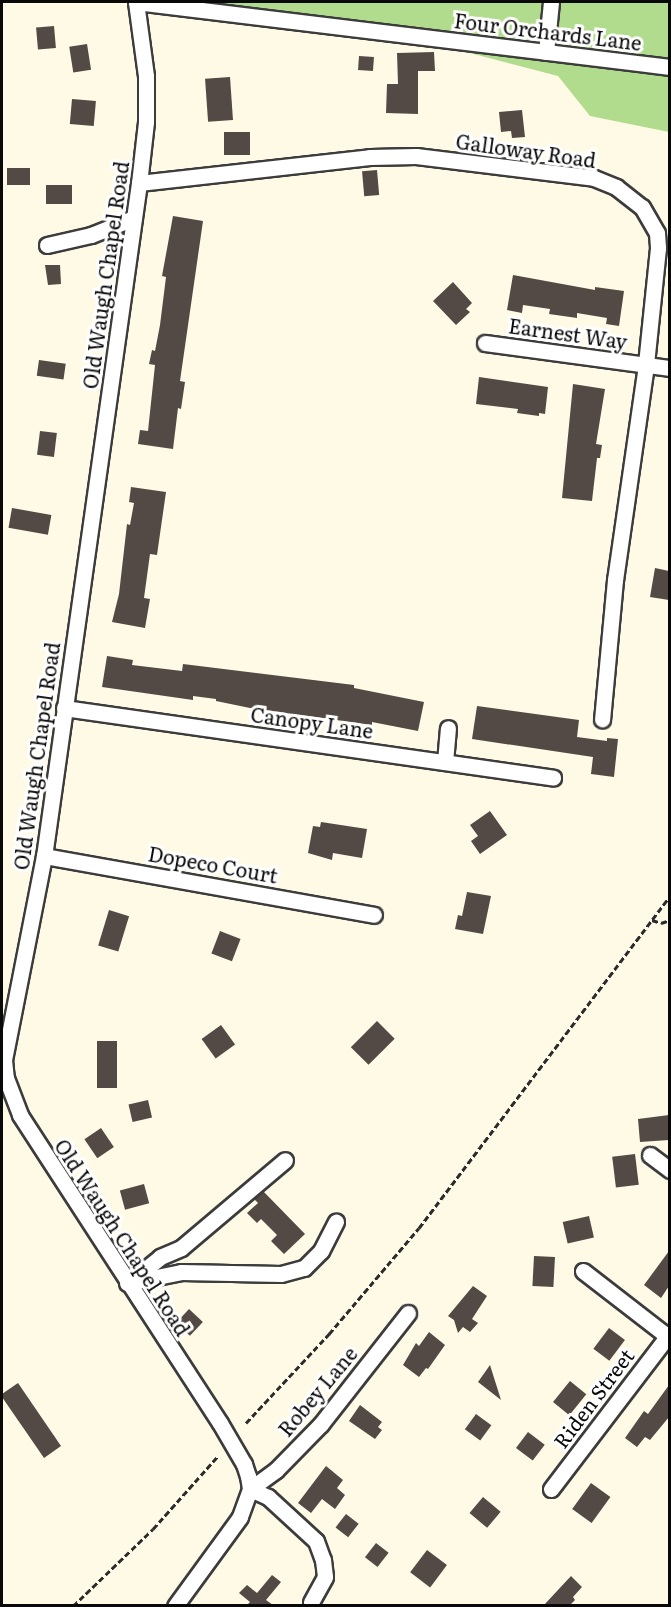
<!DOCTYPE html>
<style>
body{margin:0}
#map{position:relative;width:671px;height:1607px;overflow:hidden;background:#fffae6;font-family:Literata,serif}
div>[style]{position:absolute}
.forest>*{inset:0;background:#b2dc8d}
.building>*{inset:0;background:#534a45;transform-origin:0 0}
.path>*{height:3px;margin-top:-1.5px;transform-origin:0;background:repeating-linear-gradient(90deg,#2b2b2b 0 6px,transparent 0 9px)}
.roads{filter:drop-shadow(2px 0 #3c3c3c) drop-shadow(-2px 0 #3c3c3c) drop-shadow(0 2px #3c3c3c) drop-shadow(0 -2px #3c3c3c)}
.minor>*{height:15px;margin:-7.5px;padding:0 7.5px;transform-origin:7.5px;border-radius:7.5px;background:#fff}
span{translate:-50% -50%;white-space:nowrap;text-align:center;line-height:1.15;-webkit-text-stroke:6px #fff;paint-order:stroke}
.street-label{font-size:20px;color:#090909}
.frame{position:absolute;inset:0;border:3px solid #090909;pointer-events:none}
</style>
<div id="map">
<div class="forest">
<i style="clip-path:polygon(176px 2px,669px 2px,669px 132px,590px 116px,558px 76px,374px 28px)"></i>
</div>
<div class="building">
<i style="left:54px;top:26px;width:22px;height:18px;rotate:85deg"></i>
<i style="left:87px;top:44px;width:26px;height:18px;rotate:81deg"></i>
<i style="clip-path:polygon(434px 52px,435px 71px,418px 71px,418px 114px,386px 113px,387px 84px,398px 84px,397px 53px)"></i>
<i style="left:359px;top:56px;width:15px;height:14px;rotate:4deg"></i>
<i style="left:230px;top:77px;width:43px;height:25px;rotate:86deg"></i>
<i style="left:72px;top:99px;width:24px;height:25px;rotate:5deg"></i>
<i style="clip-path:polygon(522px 110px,525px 137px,512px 138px,511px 131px,501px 132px,499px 112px)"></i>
<i style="left:224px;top:132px;width:26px;height:23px"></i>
<i style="left:7px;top:168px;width:23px;height:17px"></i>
<i style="left:377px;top:170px;width:25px;height:15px;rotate:85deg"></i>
<i style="left:46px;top:185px;width:26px;height:19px"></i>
<i style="clip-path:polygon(173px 216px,203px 221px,180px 381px,185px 382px,181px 409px,178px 408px,173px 449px,138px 444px,140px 430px,148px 431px,155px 365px,149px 364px,152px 350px,155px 351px,160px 325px,166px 277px,162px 276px)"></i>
<i style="clip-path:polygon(45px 265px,60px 265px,61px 284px,48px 285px)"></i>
<i style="clip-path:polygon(513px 275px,595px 290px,595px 287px,624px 291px,619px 326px,606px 324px,607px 318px,577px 313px,577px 318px,549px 314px,550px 309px,523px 305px,522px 313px,507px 310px)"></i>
<i style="clip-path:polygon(453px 282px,472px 303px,466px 309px,470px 312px,456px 325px,433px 301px)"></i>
<i style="left:39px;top:360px;width:27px;height:16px;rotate:8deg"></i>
<i style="clip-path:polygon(479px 377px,548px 387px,545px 414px,539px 413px,539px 416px,517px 413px,518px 409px,476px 404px)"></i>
<i style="clip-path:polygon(573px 384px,605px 389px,596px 444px,602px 445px,600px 458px,597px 458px,592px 501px,562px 498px)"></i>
<i style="left:40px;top:431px;width:17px;height:24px;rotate:7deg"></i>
<i style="clip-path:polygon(131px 487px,166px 492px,157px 555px,150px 554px,144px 598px,150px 599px,145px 628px,112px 622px,119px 594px,127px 524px,130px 525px,134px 503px,129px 502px)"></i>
<i style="left:12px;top:508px;width:40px;height:20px;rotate:10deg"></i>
<i style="clip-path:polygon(655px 568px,669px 571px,669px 600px,650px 597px)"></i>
<i style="clip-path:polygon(107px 656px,133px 660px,132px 665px,182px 671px,183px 664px,354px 685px,354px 688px,424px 702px,418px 731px,372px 722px,372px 725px,250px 708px,216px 701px,216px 699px,193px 696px,193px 700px,102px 687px)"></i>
<i style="clip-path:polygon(477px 706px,579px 720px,577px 737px,607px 741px,607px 738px,618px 739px,614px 777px,591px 774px,593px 757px,472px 739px)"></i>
<i style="clip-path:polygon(490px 811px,507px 835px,480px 854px,471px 841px,478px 836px,470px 825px)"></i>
<i style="clip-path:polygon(321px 822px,367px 829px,362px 858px,333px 853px,332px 860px,308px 853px,313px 826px,320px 827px)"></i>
<i style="clip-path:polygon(467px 892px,491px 896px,483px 934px,455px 929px,458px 915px,462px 916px)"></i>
<i style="left:109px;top:910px;width:21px;height:37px;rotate:17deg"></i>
<i style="left:220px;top:931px;width:22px;height:24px;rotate:21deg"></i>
<i style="left:377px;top:1021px;width:25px;height:37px;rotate:45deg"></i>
<i style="left:221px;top:1025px;width:24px;height:24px;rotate:54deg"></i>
<i style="left:97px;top:1041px;width:20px;height:47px"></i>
<i style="left:148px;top:1100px;width:18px;height:20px;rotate:77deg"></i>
<i style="clip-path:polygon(669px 1115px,669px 1140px,640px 1142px,638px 1119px)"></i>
<i style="left:101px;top:1128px;width:23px;height:20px;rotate:56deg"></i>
<i style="left:635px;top:1154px;width:31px;height:23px;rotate:83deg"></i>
<i style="left:144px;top:1184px;width:20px;height:25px;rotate:75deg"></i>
<i style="clip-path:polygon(263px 1191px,305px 1234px,284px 1254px,271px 1241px,277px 1235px,261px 1219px,257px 1223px,247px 1213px,258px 1203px,254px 1199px)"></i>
<i style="left:589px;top:1216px;width:22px;height:27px;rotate:77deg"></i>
<i style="clip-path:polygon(669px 1251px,669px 1286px,661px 1298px,644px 1285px)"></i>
<i style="left:534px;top:1256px;width:21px;height:30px;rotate:3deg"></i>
<i style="clip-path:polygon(473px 1286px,487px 1296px,472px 1319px,478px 1323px,470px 1332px,463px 1327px,458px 1333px,454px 1320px,448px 1316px)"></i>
<i style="left:189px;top:1309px;width:19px;height:19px;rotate:43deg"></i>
<i style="left:609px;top:1328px;width:20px;height:26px;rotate:37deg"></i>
<i style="clip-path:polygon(429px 1332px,445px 1345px,428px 1369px,426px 1368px,419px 1377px,403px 1365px,416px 1343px,419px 1346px)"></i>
<i style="clip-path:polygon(490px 1365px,501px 1400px,478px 1382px)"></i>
<i style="left:570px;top:1381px;width:21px;height:27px;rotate:39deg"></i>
<i style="clip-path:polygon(18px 1383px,61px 1446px,44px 1458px,2px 1397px,2px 1394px)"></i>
<i style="clip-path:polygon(669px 1385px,669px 1417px,650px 1440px,645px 1437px,637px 1447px,625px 1438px,644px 1411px,648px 1414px)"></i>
<i style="clip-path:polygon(360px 1405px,382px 1422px,378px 1427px,382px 1430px,375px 1439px,349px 1421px)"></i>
<i style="left:476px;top:1414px;width:19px;height:19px;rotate:36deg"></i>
<i style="left:528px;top:1432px;width:21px;height:20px;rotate:37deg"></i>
<i style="clip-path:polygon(326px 1466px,343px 1480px,337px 1488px,345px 1495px,335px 1509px,322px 1499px,311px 1513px,298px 1503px)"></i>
<i style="left:591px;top:1483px;width:24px;height:32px;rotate:36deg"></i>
<i style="left:483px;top:1497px;width:23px;height:21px;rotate:40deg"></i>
<i style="left:346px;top:1514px;width:16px;height:17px;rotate:38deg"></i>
<i style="left:376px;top:1543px;width:16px;height:18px;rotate:38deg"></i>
<i style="left:427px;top:1550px;width:25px;height:28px;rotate:37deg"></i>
<i style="clip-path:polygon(272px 1575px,281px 1582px,266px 1600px,273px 1605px,247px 1605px,250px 1602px,239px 1593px,247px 1585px,257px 1593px)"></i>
<i style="clip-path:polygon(571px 1576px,582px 1587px,573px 1597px,575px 1600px,570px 1605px,544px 1605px)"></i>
</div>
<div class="path">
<i style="left:652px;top:920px;width:9px;rotate:18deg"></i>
<i style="left:661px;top:923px;width:9px;rotate:-18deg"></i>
<i style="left:246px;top:1423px;width:122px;rotate:-47deg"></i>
<i style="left:329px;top:1334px;width:139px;rotate:-49.7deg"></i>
<i style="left:419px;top:1228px;width:416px;rotate:-52.9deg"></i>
<i style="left:73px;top:1606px;width:111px;rotate:-43.9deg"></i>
<i style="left:153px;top:1529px;width:98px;rotate:-48.3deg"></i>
</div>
<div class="roads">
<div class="minor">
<i style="left:136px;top:2px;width:75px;rotate:82.3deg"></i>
<i style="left:146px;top:76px;width:46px;rotate:90deg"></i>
<i style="left:146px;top:122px;width:61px;rotate:96.5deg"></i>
<i style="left:139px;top:183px;width:680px;rotate:98.03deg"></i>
<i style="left:44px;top:856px;width:208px;rotate:101.1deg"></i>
<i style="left:4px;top:1060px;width:18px;rotate:84deg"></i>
<i style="left:6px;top:1078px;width:40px;rotate:69deg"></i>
<i style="left:20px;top:1115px;width:367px;rotate:57deg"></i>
<i style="left:220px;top:1423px;width:48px;rotate:59.7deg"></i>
<i style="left:244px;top:1464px;width:13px;rotate:72deg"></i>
<i style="left:248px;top:1476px;width:13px;rotate:81deg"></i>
<i style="left:250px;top:1489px;width:30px;rotate:110deg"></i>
<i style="left:240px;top:1517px;width:110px;rotate:126.1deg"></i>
<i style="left:136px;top:2px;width:538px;rotate:6.94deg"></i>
<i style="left:546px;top:52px;width:50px;rotate:-84.3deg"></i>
<i style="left:139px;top:183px;width:232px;rotate:-6.4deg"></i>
<i style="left:370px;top:157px;width:46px;rotate:-1.2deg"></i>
<i style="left:416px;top:156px;width:179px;rotate:7deg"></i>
<i style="left:594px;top:178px;width:24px;rotate:22deg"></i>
<i style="left:616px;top:187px;width:33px;rotate:38deg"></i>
<i style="left:642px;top:207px;width:30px;rotate:60deg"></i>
<i style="left:657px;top:233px;width:15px;rotate:86deg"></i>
<i style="left:658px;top:248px;width:118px;rotate:95.9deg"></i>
<i style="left:646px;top:365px;width:217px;rotate:98.2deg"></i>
<i style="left:615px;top:580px;width:140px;rotate:95.3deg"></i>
<i style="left:47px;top:245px;width:45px;rotate:-12.8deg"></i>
<i style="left:91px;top:235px;width:46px;rotate:-21.6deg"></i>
<i style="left:485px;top:343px;width:187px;rotate:7.7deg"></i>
<i style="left:64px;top:708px;width:494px;rotate:8.1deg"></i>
<i style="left:445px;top:762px;width:34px;rotate:-85deg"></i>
<i style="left:44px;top:856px;width:335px;rotate:10.1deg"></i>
<i style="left:650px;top:1155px;width:25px;rotate:37deg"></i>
<i style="left:583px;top:1271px;width:106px;rotate:37.7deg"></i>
<i style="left:132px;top:1280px;width:36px;rotate:-39deg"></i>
<i style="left:160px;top:1257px;width:23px;rotate:-23deg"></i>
<i style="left:181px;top:1248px;width:136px;rotate:-40.2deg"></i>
<i style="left:127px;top:1283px;width:55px;rotate:-11.5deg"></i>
<i style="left:181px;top:1272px;width:100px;rotate:1.1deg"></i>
<i style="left:281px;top:1274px;width:24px;rotate:-15deg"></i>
<i style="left:304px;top:1268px;width:24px;rotate:-45deg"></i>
<i style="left:321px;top:1251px;width:33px;rotate:-63deg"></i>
<i style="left:250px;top:1489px;width:32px;rotate:-36deg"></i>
<i style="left:276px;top:1470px;width:64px;rotate:-45.6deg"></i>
<i style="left:321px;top:1424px;width:141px;rotate:-51.9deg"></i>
<i style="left:250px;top:1489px;width:20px;rotate:24deg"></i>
<i style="left:268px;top:1497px;width:65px;rotate:42.5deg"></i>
<i style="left:316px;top:1541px;width:20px;rotate:70deg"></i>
<i style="left:323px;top:1560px;width:17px;rotate:83deg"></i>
<i style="left:325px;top:1577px;width:29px;rotate:119deg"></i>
<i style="left:551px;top:1489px;width:196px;rotate:-52.7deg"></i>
</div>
</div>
<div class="street-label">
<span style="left:548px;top:31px;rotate:7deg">Four Orchards Lane</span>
<span style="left:526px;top:150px;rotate:8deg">Galloway Road</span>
<span style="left:105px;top:275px;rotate:-82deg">Old Waugh Chapel Road</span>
<span style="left:568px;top:333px;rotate:8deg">Earnest Way</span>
<span style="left:312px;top:722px;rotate:8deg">Canopy Lane</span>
<span style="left:36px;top:756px;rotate:-82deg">Old Waugh Chapel Road</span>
<span style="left:213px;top:864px;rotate:10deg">Dopeco Court</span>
<span style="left:123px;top:1237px;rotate:57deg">Old Waugh Chapel Road</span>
<span style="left:317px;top:1391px;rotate:-50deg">Robey Lane</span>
<span style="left:593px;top:1398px;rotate:-53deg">Riden Street</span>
</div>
<div class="frame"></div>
</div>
